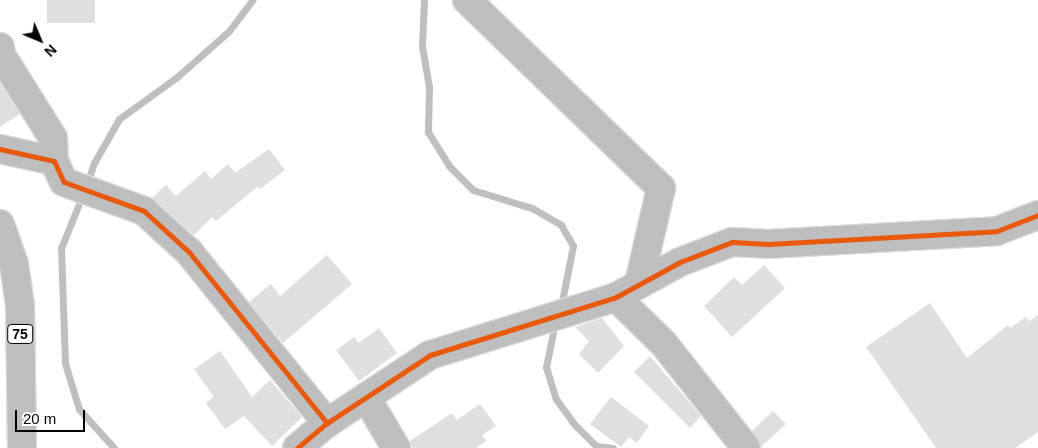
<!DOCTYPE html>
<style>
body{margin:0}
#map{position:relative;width:1038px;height:448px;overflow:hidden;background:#fff;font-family:Helvetica,sans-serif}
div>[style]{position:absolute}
.stream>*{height:7px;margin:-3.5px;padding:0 3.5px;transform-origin:3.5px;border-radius:3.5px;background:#bfbfbf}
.building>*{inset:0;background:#dfdfdf;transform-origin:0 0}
.roads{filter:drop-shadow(1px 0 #dbdbdb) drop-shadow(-1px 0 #dbdbdb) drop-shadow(0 1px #dbdbdb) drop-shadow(0 -1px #dbdbdb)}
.minor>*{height:28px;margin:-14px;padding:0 14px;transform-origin:14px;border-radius:14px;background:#bebebe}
.major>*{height:28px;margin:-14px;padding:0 14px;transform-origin:14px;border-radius:14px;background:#bebebe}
.cycleway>*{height:5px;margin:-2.5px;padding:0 2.5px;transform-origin:2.5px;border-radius:2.5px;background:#e8590c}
span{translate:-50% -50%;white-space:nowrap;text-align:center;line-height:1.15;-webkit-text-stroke:4px #fff;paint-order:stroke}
.shield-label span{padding:1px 4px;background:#fff;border:1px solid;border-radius:4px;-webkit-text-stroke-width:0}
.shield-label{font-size:14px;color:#000;font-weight:700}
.north{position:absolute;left:15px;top:15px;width:50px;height:50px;-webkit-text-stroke:4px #fff;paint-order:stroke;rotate:135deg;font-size:14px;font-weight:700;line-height:20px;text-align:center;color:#000}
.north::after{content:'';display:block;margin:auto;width:18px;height:22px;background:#000;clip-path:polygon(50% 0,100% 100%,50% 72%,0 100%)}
.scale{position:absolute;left:15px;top:410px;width:70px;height:22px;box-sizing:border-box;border:2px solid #000;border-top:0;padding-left:6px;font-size:15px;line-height:18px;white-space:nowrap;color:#000;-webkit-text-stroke:4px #fff;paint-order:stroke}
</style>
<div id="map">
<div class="stream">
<i style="left:424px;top:0;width:46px;rotate:92.5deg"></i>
<i style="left:422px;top:46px;width:42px;rotate:80.3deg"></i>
<i style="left:429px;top:87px;width:45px;rotate:91.3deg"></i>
<i style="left:428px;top:132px;width:40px;rotate:58deg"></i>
<i style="left:449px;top:166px;width:34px;rotate:45deg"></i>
<i style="left:473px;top:190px;width:62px;rotate:17deg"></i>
<i style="left:532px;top:208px;width:34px;rotate:30deg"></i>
<i style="left:561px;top:225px;width:24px;rotate:60deg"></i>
<i style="left:573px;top:246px;width:61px;rotate:101.3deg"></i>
<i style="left:87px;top:184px;width:22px;rotate:-72deg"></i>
<i style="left:94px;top:163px;width:51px;rotate:-60.4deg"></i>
<i style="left:119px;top:119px;width:72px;rotate:-35.9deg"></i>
<i style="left:177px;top:77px;width:69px;rotate:-41.5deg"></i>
<i style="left:229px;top:31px;width:39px;rotate:-53deg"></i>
<i style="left:83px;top:194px;width:58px;rotate:112.2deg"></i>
<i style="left:61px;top:248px;width:115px;rotate:88deg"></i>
<i style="left:65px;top:363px;width:48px;rotate:73.1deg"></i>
<i style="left:79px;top:409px;width:52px;rotate:48.1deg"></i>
<i style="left:555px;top:323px;width:45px;rotate:101.6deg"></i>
<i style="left:546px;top:367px;width:34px;rotate:73deg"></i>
<i style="left:556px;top:399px;width:32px;rotate:54deg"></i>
<i style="left:575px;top:425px;width:30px;rotate:45deg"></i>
<i style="left:596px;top:446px;width:17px;rotate:7deg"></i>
</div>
<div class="building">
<i style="left:47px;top:0;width:48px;height:23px"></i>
<i style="clip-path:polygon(0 83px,20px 114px,0 127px)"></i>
<i style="clip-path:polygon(269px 149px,285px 170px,260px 189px,258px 186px,216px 221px,212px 217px,194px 235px,152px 198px,166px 185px,176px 196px,205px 171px,211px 179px,228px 164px,235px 173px)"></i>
<i style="clip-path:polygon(327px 255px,352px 284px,283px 343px,249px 302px,271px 284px,280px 296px)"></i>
<i style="clip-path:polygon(764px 265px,785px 288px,732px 337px,704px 306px,734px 277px,742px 285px)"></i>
<i style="clip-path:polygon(930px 303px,967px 358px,1008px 325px,1010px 328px,1026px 317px,1029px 321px,1038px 315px,1038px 432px,1015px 448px,936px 448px,866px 347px)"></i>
<i style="clip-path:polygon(602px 318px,624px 346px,598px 373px,579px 354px,589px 341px,575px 327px)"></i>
<i style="clip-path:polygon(379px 328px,397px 353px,359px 381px,336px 350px,354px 337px,359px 343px)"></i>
<i style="clip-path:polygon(220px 351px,252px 397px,270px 380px,302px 417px,272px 446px,244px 416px,225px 429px,206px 403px,214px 397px,194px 369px)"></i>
<i style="clip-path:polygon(650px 356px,701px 416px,690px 428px,634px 372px)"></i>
<i style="clip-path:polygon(611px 397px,649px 426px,637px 443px,629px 437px,621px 447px,590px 424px)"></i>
<i style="clip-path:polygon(480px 404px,496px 426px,482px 435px,486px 441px,476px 448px,412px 448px,410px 441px,452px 413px,457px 420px)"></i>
<i style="clip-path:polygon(773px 411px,786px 424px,761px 447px,752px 431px)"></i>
</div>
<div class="roads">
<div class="minor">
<i style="left:467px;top:0;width:270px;rotate:44.1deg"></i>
<i style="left:661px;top:188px;width:98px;rotate:103deg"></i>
<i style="left:0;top:47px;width:8px;rotate:83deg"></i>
<i style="left:1px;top:55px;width:98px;rotate:57.9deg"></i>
<i style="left:53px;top:138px;width:23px;rotate:88deg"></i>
<i style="left:0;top:149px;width:55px;rotate:12.5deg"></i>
<i style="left:54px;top:161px;width:23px;rotate:65deg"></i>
<i style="left:64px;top:182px;width:85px;rotate:19.9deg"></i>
<i style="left:144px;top:211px;width:61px;rotate:42.3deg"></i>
<i style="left:189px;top:252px;width:220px;rotate:51.1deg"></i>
<i style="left:616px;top:297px;width:67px;rotate:44.4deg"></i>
<i style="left:664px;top:344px;width:132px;rotate:51.7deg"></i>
<i style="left:366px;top:397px;width:59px;rotate:59.5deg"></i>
<i style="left:297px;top:448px;width:39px;rotate:-40deg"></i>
<i style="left:327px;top:423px;width:123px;rotate:-33.4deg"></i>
<i style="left:430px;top:355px;width:195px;rotate:-17.3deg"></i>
<i style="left:616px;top:297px;width:73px;rotate:-28.7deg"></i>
<i style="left:680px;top:262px;width:56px;rotate:-21deg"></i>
<i style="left:732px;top:242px;width:36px;rotate:3deg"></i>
<i style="left:768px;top:244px;width:229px;rotate:-3.2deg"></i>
<i style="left:997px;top:231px;width:44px;rotate:-21.3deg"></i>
</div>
<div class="major">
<i style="left:0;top:224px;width:42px;rotate:70.7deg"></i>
<i style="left:14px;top:264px;width:41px;rotate:81.7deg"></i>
<i style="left:20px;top:305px;width:143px;rotate:89.2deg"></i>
</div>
</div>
<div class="cycleway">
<i style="left:0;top:149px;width:55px;rotate:12.5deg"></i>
<i style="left:54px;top:161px;width:23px;rotate:65deg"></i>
<i style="left:64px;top:182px;width:85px;rotate:19.9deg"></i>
<i style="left:144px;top:211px;width:61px;rotate:42.3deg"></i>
<i style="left:189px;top:252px;width:220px;rotate:51.1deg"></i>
<i style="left:297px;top:448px;width:39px;rotate:-40deg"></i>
<i style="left:327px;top:423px;width:123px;rotate:-33.4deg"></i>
<i style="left:430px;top:355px;width:195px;rotate:-17.3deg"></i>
<i style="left:616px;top:297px;width:73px;rotate:-28.7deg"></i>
<i style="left:680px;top:262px;width:56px;rotate:-21deg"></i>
<i style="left:732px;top:242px;width:36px;rotate:3deg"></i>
<i style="left:768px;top:244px;width:229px;rotate:-3.2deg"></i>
<i style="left:997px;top:231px;width:44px;rotate:-21.3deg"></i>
</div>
<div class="shield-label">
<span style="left:20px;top:334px">75</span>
</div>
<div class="north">N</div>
<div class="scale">20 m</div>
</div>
